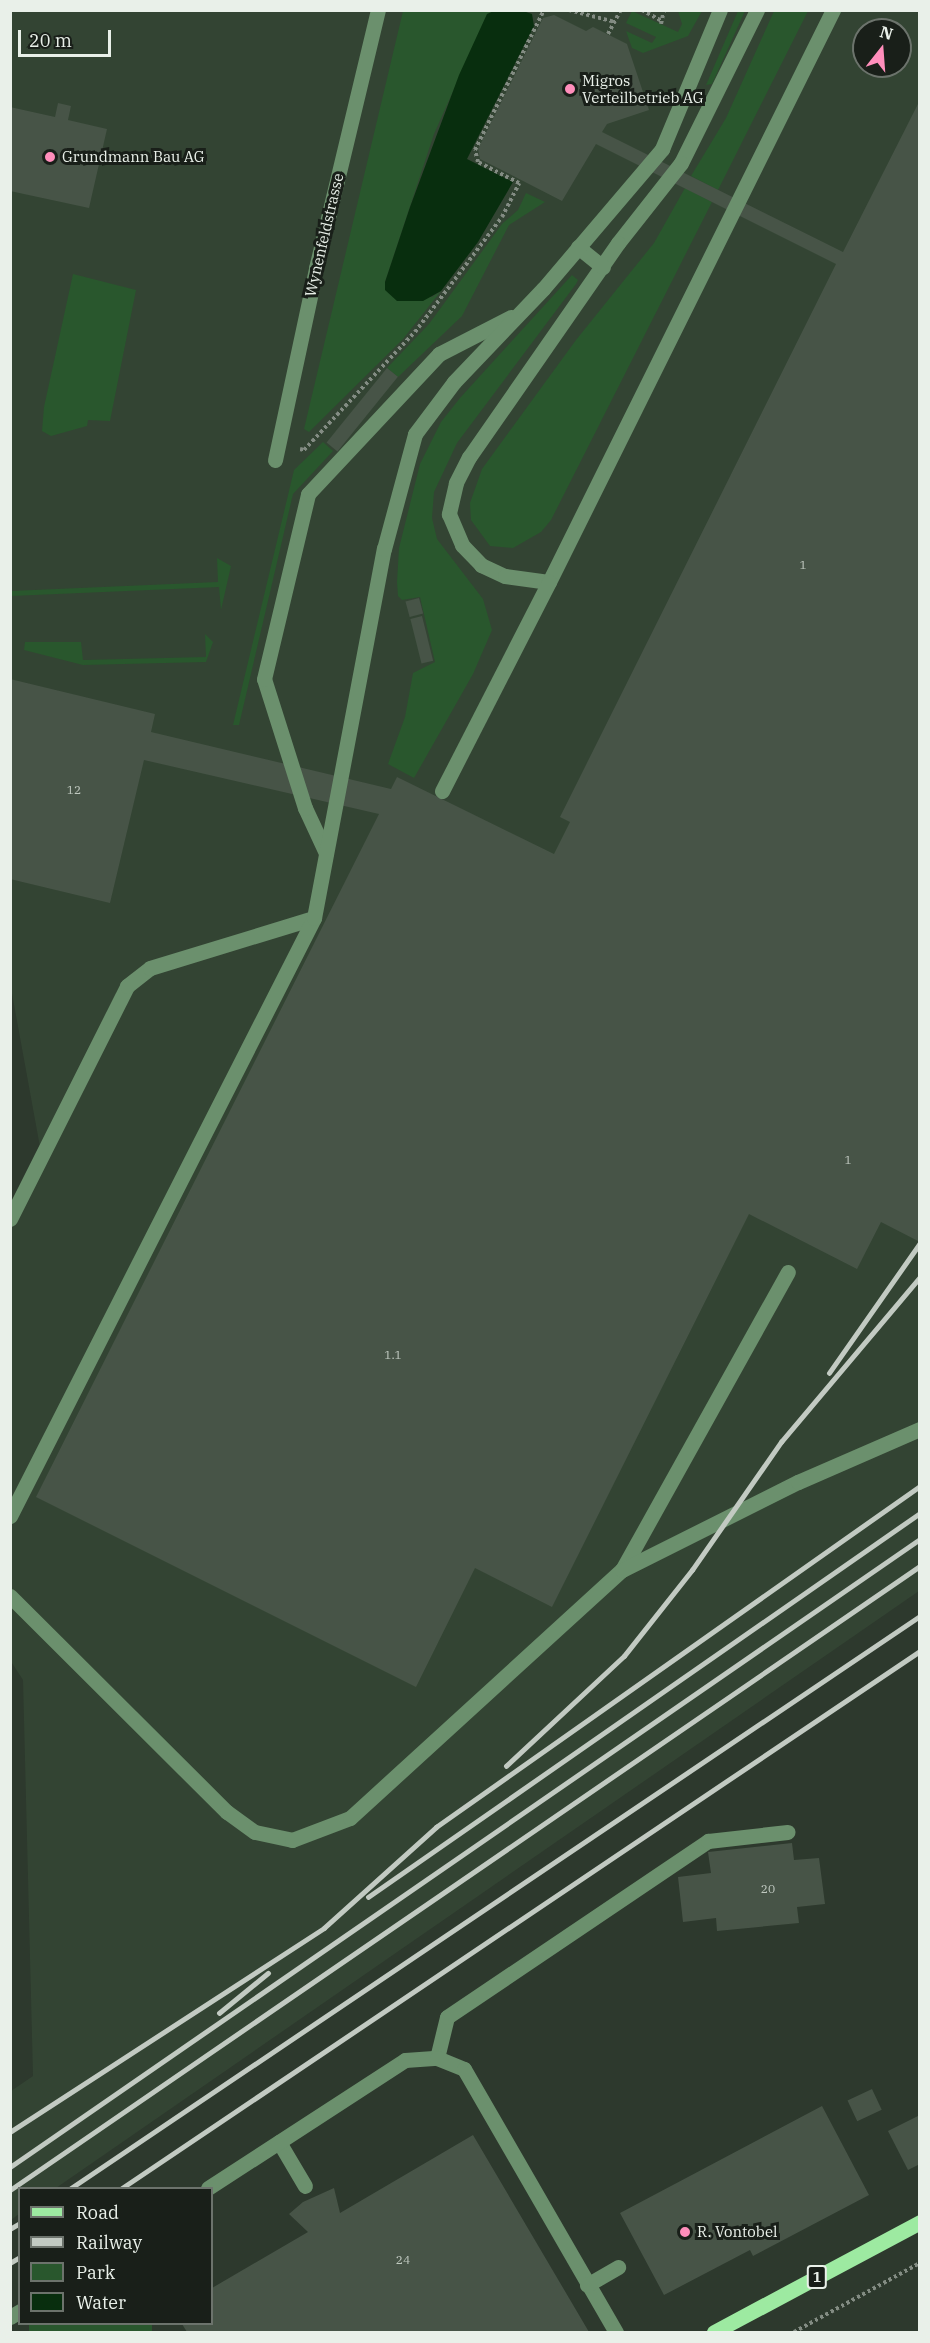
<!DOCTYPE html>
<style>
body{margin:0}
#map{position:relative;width:930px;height:2343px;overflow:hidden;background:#2d392d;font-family:"IBM Plex Serif",serif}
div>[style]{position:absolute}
.built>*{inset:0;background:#343}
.green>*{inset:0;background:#29572d;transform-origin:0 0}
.water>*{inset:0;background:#082e0e}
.building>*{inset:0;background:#475447;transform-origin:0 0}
.path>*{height:4px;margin-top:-2px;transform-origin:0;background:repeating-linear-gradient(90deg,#838c83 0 3px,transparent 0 6px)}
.minor>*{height:15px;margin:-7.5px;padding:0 7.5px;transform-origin:7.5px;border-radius:7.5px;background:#6b906d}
.major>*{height:15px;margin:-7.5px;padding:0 7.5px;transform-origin:7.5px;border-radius:7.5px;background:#9deaa1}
.rail>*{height:4.5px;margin:-2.25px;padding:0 2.25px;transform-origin:2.25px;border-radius:2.25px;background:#c2cac2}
.dots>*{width:16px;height:16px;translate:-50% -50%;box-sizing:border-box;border:3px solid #191f19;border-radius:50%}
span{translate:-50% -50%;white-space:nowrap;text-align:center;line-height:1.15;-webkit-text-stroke:6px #191f19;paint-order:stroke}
.number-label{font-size:12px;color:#c0c9c0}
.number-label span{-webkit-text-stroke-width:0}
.shield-label span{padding:2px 4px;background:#191f19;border:2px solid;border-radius:4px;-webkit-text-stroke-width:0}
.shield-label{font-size:14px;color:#e9f0e9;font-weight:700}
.poi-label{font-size:15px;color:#e9f0e9}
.left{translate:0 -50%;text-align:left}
.street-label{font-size:15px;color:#e9f0e9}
.frame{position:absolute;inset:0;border:12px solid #e9f0e9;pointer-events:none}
.legend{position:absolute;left:18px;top:2187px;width:195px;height:138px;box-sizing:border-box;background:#191f19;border:2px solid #6c736c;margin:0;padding:8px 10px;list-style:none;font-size:18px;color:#e9f0e9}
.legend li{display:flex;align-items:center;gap:12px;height:30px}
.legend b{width:30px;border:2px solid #6c736c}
.north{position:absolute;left:852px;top:18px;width:60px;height:60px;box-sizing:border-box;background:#191f19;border:2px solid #6c736c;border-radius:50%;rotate:17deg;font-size:16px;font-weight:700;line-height:24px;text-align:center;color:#e9f0e9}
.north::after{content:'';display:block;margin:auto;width:21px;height:27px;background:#ff8ebb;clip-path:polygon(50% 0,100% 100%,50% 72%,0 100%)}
.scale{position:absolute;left:18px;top:30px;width:93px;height:27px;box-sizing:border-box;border:3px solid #e9f0e9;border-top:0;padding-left:8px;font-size:18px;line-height:21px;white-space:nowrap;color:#e9f0e9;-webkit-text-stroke:4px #191f19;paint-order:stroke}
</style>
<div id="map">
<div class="built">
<i style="clip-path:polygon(evenodd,11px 11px,919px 11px,919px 1591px,56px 2188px,20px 2188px,19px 2214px,11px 2220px,11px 2091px,33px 2076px,23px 1680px,10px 1660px,10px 1227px,42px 1158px,11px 988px,11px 11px,864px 30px,900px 30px,900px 66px,864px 66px,864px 30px)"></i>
</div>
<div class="green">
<i style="clip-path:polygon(403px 11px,496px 11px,487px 15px,434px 134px,385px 282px,432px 297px,441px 291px,403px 339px,309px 432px,304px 429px)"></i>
<i style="clip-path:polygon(632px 11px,678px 32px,682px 24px,678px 11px,702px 11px,688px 36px,643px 53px,632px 48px,626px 31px,652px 43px,656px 37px,626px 23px)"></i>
<i style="clip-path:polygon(738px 11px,745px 11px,712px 84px,706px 85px)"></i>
<i style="clip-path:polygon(774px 11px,808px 11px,718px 190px,691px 176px,726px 118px)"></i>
<i style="clip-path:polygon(685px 188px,712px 202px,551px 520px,541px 532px,513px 548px,490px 546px,471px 520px,470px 503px,482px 469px,576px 340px,654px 243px)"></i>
<i style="clip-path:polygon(526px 193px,545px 202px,509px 225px,462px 316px,398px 377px,387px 368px,429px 324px,502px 224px,518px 210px)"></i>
<i style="clip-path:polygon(73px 274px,136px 290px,110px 421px,88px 420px,87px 426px,51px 436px,42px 431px,44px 407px)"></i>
<i style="clip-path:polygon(572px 275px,578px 280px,576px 284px,457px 443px,434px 492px,432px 518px,437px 539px,483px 599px,492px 630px,473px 674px,414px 778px,388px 764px,405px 717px,413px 673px,435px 662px,420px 597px,402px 600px,398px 596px,397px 582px,399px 548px,420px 464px,441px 422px,460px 398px)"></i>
<i style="clip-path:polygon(323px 442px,333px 451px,293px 494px,239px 725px,233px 725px,294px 470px)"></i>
<i style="clip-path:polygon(217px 558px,231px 566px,221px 610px,219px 587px,11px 596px,11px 591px,218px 582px)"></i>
<i style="clip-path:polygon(205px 634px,213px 642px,206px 662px,83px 665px,24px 650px,25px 642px,81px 642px,83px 660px,206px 657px)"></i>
<i style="left:29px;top:2324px;width:123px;height:17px"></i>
</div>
<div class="water">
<i style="clip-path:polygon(496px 10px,523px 11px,532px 14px,534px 26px,467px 159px,513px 182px,478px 242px,441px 291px,423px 301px,397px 301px,385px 290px,385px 282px,410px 207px,459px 75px,487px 14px)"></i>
</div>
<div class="building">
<i style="clip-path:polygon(554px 15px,586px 31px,593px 27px,627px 44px,649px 110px,607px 124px,602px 132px,843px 252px,920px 100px,920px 1242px,881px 1222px,857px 1269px,749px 1214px,552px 1607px,475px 1568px,416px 1687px,36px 1497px,379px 814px,144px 760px,110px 903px,10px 879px,10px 679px,155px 714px,151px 732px,391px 789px,397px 777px,554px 854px,570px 822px,560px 817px,836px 264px,596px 144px,562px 201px,480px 159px,478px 149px,543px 18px)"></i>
<i style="clip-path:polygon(58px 103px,71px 106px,68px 120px,107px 129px,89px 208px,10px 191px,10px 107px,55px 117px)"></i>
<i style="left:387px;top:368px;width:14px;height:96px;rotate:39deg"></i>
<i style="left:419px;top:598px;width:16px;height:14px;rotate:75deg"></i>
<i style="left:422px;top:616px;width:46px;height:12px;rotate:76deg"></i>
<i style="clip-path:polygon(792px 1843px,794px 1860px,819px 1858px,825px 1904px,797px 1907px,799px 1923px,717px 1931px,716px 1918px,683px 1922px,678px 1877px,711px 1873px,708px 1852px)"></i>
<i style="left:872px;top:2089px;width:23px;height:27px;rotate:65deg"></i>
<i style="clip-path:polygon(822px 2106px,869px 2195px,753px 2256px,750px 2250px,664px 2295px,620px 2213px)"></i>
<i style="clip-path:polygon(920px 2115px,920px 2164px,908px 2170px,888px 2131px)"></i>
<i style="clip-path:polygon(473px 2135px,589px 2332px,187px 2332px,182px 2324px,212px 2324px,212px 2288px,308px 2232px,289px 2214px,303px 2202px,334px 2188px,340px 2213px)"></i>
</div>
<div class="path">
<i style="left:569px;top:10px;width:48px;rotate:14.6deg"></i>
<i style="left:642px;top:10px;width:23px;rotate:29deg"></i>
<i style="left:661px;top:24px;width:14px;rotate:-78deg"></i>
<i style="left:608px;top:34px;width:27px;rotate:-62deg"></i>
<i style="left:300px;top:449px;width:4px;rotate:14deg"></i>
<i style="left:304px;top:450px;width:162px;rotate:-46.8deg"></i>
<i style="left:415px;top:332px;width:144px;rotate:-52.9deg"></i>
<i style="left:502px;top:217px;width:38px;rotate:-63deg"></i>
<i style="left:519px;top:183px;width:46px;rotate:-152.9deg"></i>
<i style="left:478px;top:162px;width:12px;rotate:-104deg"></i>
<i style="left:475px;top:150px;width:156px;rotate:-63.8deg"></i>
<i style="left:794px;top:2332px;width:144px;rotate:-28.7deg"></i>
</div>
<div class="minor">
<i style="left:757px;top:10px;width:171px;rotate:116.4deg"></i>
<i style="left:681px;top:163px;width:102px;rotate:128.2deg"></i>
<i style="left:618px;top:243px;width:261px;rotate:124.8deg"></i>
<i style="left:469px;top:457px;width:29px;rotate:117deg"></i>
<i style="left:456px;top:483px;width:32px;rotate:103deg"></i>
<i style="left:449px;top:514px;width:34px;rotate:67deg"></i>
<i style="left:462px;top:545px;width:28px;rotate:46deg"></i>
<i style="left:481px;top:565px;width:26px;rotate:25deg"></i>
<i style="left:505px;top:576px;width:44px;rotate:7.8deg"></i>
<i style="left:549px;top:582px;width:639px;rotate:-63.6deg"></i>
<i style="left:578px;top:247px;width:32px;rotate:39deg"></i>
<i style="left:275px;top:460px;width:196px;rotate:-77.9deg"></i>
<i style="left:316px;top:268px;width:265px;rotate:-76.5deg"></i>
<i style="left:442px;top:791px;width:235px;rotate:-62.9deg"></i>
<i style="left:326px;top:853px;width:50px;rotate:-115deg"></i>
<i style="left:305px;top:808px;width:135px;rotate:-107.6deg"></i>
<i style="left:264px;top:679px;width:190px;rotate:-76.6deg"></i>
<i style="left:308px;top:494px;width:192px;rotate:-46.9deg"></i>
<i style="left:439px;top:354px;width:81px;rotate:-27.2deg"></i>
<i style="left:10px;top:1219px;width:261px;rotate:-63.3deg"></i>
<i style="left:127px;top:986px;width:29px;rotate:-38deg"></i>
<i style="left:150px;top:968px;width:171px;rotate:-17deg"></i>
<i style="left:10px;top:1516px;width:671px;rotate:-63.05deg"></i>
<i style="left:314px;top:918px;width:376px;rotate:-79.3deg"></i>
<i style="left:384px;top:549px;width:119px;rotate:-74.9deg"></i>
<i style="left:415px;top:434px;width:65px;rotate:-53.1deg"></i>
<i style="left:454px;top:382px;width:129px;rotate:-46.3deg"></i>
<i style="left:543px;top:289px;width:184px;rotate:-49.6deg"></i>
<i style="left:662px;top:149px;width:151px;rotate:-67.4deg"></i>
<i style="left:622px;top:1570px;width:341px;rotate:-60.9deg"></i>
<i style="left:10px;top:1596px;width:306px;rotate:44.9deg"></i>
<i style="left:227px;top:1812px;width:34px;rotate:36deg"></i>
<i style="left:255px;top:1832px;width:38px;rotate:12deg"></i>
<i style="left:292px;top:1840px;width:62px;rotate:-20.8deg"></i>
<i style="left:350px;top:1818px;width:368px;rotate:-42.4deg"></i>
<i style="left:622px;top:1570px;width:197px;rotate:-26.6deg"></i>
<i style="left:798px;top:1482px;width:133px;rotate:-23.5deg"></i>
<i style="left:437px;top:2058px;width:42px;rotate:-76.3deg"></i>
<i style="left:447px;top:2017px;width:315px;rotate:-34deg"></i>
<i style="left:708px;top:1841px;width:80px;rotate:-6.5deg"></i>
<i style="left:279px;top:2142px;width:51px;rotate:59.4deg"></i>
<i style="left:208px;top:2188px;width:235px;rotate:-33deg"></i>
<i style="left:405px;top:2060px;width:32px;rotate:-4deg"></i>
<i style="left:437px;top:2058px;width:29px;rotate:22deg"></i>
<i style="left:464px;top:2069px;width:304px;rotate:60deg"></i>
<i style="left:587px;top:2285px;width:36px;rotate:-30deg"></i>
<i style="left:10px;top:2317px;width:12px;rotate:-31deg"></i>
</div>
<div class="major">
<i style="left:714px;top:2332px;width:234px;rotate:-28.1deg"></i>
</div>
<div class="rail">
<i style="left:829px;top:1373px;width:159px;rotate:-55deg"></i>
<i style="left:506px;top:1766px;width:161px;rotate:-43deg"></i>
<i style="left:624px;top:1656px;width:110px;rotate:-51.7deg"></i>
<i style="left:692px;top:1570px;width:156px;rotate:-55.2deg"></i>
<i style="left:781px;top:1442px;width:216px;rotate:-49.9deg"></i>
<i style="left:368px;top:1897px;width:672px;rotate:-34.82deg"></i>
<i style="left:219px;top:2013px;width:63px;rotate:-39.2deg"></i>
<i style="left:10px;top:2132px;width:374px;rotate:-33deg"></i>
<i style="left:324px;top:1928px;width:151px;rotate:-42deg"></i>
<i style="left:436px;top:1827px;width:592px;rotate:-35.17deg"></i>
<i style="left:10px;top:2167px;width:1106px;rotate:-34.61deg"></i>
<i style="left:71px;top:2188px;width:1024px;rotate:-33.97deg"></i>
<i style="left:122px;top:2188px;width:962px;rotate:-33.94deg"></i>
<i style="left:10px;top:2190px;width:1103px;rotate:-34.44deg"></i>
<i style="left:10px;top:2229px;width:12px;rotate:-31deg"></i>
<i style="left:10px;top:2263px;width:12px;rotate:-31deg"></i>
</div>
<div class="dots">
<i style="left:570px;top:89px;background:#ff8ebb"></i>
<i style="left:50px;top:157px;background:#ff8ebb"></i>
<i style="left:685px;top:2232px;background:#ff8ebb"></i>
</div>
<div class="number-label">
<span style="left:803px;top:565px">1</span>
<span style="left:74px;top:790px">12</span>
<span style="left:848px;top:1160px">1</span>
<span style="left:393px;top:1355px">1.1</span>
<span style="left:768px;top:1889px">20</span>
<span style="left:403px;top:2260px">24</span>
</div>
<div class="shield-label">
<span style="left:817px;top:2277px">1</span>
</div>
<div class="poi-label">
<span class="left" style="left:582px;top:89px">Migros<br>Verteilbetrieb AG</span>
<span class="left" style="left:62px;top:157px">Grundmann Bau AG</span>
<span class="left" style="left:697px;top:2232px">R. Vontobel</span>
</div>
<div class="street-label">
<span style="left:324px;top:235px;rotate:-77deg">Wynenfeldstrasse</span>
</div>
<div class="frame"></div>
<ul class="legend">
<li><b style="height:8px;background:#9deaa1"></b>Road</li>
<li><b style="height:8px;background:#c2cac2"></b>Railway</li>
<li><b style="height:16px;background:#29572d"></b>Park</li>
<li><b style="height:16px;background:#082e0e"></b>Water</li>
</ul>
<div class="north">N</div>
<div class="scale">20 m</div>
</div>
